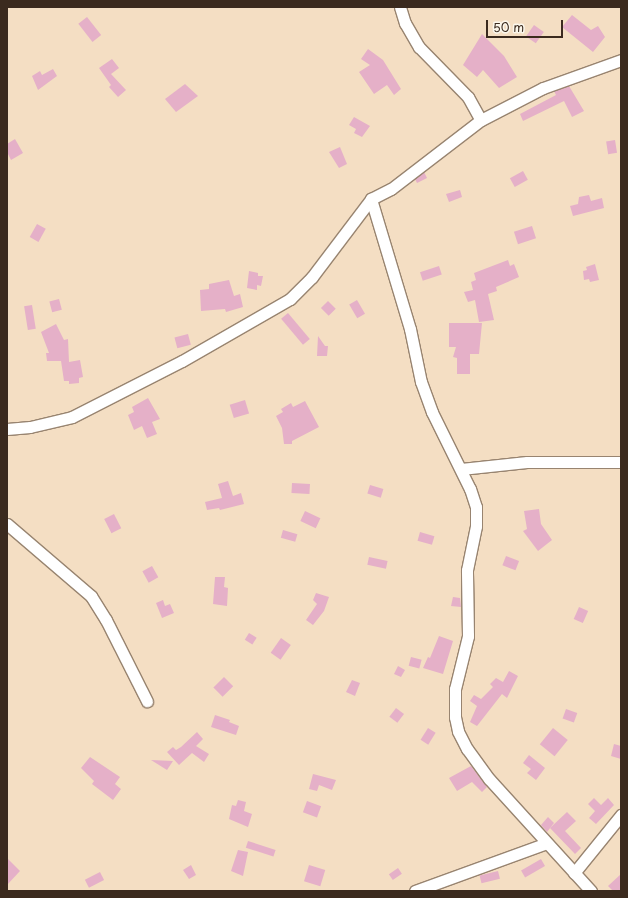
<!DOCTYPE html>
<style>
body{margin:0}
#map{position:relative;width:628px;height:898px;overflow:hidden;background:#f4dec3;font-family:"Playpen Sans",sans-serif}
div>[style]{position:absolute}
.building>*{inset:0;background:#e5b0c8;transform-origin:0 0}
.roads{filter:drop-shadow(1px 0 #988470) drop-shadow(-1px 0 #988470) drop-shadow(0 1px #988470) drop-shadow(0 -1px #988470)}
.minor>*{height:11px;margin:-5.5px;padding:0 5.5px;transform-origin:5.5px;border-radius:5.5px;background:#fff}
span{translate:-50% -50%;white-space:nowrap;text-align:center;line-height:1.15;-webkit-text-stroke:3px #fbf7ec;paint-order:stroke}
.frame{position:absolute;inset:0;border:8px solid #3b2a1e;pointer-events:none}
.scale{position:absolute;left:486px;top:20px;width:77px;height:18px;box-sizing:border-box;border:2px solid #3b2a1e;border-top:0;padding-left:5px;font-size:12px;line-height:14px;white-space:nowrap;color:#3b2a1e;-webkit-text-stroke:3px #fbf7ec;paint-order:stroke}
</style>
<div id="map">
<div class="building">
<i style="clip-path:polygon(572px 15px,591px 30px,598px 26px,605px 37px,593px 52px,562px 27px)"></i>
<i style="left:87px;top:17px;width:23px;height:11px;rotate:52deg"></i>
<i style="left:534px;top:25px;width:12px;height:14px;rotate:35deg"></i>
<i style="clip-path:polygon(482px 34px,504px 56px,517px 77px,499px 88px,483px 70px,477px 77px,463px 65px)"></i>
<i style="clip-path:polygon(368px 49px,383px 60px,401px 89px,394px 95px,387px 85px,374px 94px,359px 72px,370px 65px,361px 59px)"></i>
<i style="clip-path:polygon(112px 59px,119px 68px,111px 74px,126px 90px,118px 97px,109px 87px,111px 85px,99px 68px)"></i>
<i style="clip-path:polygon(53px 69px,57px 76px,38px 90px,32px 76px,40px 71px,42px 75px)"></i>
<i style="clip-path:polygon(185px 84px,198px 96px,176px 112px,165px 99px)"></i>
<i style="clip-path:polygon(569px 86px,584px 111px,572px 117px,564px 101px,523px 121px,520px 114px,556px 95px,554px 91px)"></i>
<i style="clip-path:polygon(354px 117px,370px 126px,362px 137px,354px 133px,356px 129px,349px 125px)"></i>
<i style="clip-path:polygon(15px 139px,23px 153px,11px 160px,7px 152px,7px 144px)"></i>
<i style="left:615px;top:140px;width:13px;height:9px;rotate:81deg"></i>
<i style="clip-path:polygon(340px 147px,347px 164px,339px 168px,329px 152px)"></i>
<i style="left:523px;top:171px;width:10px;height:15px;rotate:61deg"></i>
<i style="clip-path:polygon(424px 172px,427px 178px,417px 183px,415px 179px)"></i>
<i style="clip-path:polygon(460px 190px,462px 197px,449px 202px,446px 194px)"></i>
<i style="clip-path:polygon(589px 195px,591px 201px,602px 198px,604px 208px,573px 216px,570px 206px,578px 204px,579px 197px)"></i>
<i style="left:37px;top:224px;width:10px;height:15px;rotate:29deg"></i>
<i style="left:532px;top:226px;width:13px;height:19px;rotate:72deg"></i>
<i style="clip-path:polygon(508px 260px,510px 266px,514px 264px,519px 277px,496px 287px,497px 291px,488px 294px,494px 320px,479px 322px,475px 300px,468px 302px,464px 292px,473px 290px,471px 282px,476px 280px,474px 273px)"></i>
<i style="clip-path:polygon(595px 264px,599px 280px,590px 282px,589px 279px,584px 280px,583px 271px,587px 270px,586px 267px)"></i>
<i style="left:439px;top:266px;width:9px;height:20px;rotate:72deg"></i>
<i style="clip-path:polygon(249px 271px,258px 273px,258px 276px,263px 276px,261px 286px,257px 285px,257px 290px,247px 288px)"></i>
<i style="clip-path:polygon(229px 280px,234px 296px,240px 294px,243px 307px,226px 312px,225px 309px,201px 311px,200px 290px,209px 289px,209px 284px)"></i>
<i style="left:59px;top:299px;width:11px;height:10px;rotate:75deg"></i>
<i style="left:357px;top:300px;width:16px;height:9px;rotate:60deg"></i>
<i style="left:328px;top:301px;width:11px;height:10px;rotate:45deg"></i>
<i style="left:32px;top:305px;width:24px;height:8px;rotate:81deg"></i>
<i style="left:288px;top:313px;width:34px;height:9px;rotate:50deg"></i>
<i style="clip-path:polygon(449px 323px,482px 323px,479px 354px,470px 354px,470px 374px,457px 374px,457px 358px,453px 357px,456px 347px,449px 347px)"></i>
<i style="clip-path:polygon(56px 324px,64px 340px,68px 339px,69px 362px,80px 360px,83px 377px,79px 378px,79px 383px,69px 384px,69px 381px,64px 381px,61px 361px,47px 361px,46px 353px,49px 353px,41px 332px)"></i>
<i style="left:188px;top:334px;width:11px;height:14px;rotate:75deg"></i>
<i style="clip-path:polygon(318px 336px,325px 346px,328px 346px,327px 356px,317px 356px)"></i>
<i style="clip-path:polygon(148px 398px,160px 419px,152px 422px,157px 434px,147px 438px,142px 426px,134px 430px,128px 415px,134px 412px,132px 407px)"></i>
<i style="left:245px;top:400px;width:14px;height:16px;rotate:73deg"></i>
<i style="clip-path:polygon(305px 401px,319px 427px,292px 441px,292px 444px,284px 444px,282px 428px,276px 416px,283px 412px,281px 409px,291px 403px,293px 407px)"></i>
<i style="clip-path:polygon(228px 481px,233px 496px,241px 493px,244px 504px,220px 510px,219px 508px,207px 510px,205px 502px,222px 498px,218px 484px)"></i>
<i style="left:292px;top:483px;width:18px;height:10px;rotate:3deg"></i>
<i style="left:370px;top:485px;width:14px;height:9px;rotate:17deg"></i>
<i style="clip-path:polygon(539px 509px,541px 524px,552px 540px,538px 551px,523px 531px,527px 529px,524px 511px)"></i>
<i style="left:305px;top:511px;width:17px;height:11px;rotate:25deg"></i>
<i style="left:114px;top:514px;width:16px;height:11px;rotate:63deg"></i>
<i style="left:283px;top:530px;width:15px;height:8px;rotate:16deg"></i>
<i style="left:420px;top:532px;width:15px;height:9px;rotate:16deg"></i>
<i style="left:506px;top:556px;width:14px;height:10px;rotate:21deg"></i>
<i style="left:369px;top:557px;width:19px;height:8px;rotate:12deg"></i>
<i style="left:152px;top:566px;width:13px;height:11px;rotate:61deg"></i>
<i style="clip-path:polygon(215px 577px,225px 577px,224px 587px,228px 588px,227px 606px,213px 604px)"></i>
<i style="clip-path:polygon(316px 593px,329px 597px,324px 611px,313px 625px,306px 620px,317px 604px,313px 600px)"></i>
<i style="clip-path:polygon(453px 597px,460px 598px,461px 607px,451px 606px)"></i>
<i style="clip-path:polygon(163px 600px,165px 606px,170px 604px,174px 613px,162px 618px,156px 603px)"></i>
<i style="left:579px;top:607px;width:10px;height:13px;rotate:24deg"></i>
<i style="left:249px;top:633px;width:9px;height:8px;rotate:32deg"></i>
<i style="clip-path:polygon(439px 636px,453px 641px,443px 674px,423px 668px,428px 657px,430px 658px)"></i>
<i style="left:281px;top:638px;width:12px;height:18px;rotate:35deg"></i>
<i style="left:411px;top:657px;width:11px;height:9px;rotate:15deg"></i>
<i style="clip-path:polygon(398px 666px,405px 670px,401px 677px,394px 674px)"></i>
<i style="clip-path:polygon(509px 671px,518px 676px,507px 698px,502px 694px,477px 726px,470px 722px,477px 706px,470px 701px,474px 695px,481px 699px,493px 687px,490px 684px,496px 678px,503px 682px)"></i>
<i style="left:224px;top:677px;width:13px;height:15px;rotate:45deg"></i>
<i style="clip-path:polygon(352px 680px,360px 683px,355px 696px,346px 692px)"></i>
<i style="left:396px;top:708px;width:10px;height:11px;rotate:37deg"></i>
<i style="left:566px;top:709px;width:12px;height:10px;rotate:20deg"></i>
<i style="clip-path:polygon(215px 715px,230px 720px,229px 722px,239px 726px,236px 735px,211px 727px)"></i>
<i style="left:428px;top:728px;width:9px;height:14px;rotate:32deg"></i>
<i style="left:553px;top:728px;width:19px;height:21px;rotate:39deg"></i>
<i style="clip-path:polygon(197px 732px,203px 739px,196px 746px,209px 754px,204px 762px,192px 753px,179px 765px,167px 752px,173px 747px,176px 750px,181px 747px)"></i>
<i style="clip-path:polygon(614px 744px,621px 746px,621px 759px,611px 756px)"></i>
<i style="clip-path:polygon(529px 755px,545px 768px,536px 780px,527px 773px,531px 769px,523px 763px)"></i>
<i style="clip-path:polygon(90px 757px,120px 777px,115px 784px,121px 789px,113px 800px,92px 784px,94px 781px,81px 768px)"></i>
<i style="clip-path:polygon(151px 760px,173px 761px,167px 770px)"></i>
<i style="clip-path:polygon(471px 766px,487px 787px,482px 792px,472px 782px,457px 791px,449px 778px)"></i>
<i style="clip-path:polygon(313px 774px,336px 780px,332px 790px,319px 785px,317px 791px,309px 789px)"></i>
<i style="clip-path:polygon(594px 798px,601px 805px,608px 798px,614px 805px,596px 824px,589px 818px,595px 811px,588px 804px)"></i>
<i style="clip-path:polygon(238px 800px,246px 802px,244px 811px,252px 814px,248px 827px,229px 819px,232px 805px,236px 806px)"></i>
<i style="left:307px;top:801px;width:15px;height:12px;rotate:20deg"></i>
<i style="clip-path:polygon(567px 812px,576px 821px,565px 831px,581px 848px,575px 854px,550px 828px)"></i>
<i style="clip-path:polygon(548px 817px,554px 823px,547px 832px,541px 825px)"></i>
<i style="left:248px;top:841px;width:29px;height:7px;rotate:18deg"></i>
<i style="clip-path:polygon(238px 850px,248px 852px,243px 876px,231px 871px)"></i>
<i style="clip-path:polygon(7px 858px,20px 871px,7px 885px)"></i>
<i style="left:541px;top:859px;width:8px;height:23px;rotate:60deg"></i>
<i style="clip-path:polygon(191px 865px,196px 875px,189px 879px,183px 870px)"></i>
<i style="left:309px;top:865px;width:17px;height:17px;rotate:17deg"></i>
<i style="left:398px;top:868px;width:7px;height:11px;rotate:56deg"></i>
<i style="left:498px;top:871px;width:8px;height:19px;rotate:76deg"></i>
<i style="left:100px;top:872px;width:9px;height:17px;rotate:63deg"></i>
<i style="clip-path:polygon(621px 874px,621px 891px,613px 891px,608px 886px)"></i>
</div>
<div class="roads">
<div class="minor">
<i style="left:400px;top:7px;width:17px;rotate:73deg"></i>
<i style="left:405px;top:23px;width:28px;rotate:60deg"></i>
<i style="left:419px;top:47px;width:70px;rotate:45.6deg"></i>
<i style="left:468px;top:97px;width:26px;rotate:61deg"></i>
<i style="left:7px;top:429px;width:23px;rotate:-5deg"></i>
<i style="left:30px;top:427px;width:43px;rotate:-13.4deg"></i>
<i style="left:72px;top:417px;width:123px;rotate:-27deg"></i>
<i style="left:182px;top:361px;width:125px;rotate:-29.9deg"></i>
<i style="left:290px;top:299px;width:31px;rotate:-45deg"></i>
<i style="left:312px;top:277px;width:98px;rotate:-52.9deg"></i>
<i style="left:461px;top:469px;width:66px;rotate:-6.1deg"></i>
<i style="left:527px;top:462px;width:94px"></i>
<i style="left:7px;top:524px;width:111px;rotate:40.6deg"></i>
<i style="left:91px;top:596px;width:28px;rotate:58deg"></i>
<i style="left:106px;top:620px;width:91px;rotate:63.2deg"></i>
<i style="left:574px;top:873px;width:75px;rotate:-51deg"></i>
<i style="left:415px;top:891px;width:140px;rotate:-20deg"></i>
<i style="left:591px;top:891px;width:151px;rotate:-132.3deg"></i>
<i style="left:489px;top:779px;width:37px;rotate:-126deg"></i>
<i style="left:467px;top:749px;width:20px;rotate:-117deg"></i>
<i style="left:458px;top:731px;width:14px;rotate:-102deg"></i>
<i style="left:455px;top:717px;width:28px;rotate:-90deg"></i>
<i style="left:455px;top:689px;width:55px;rotate:-76.2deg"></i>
<i style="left:468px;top:636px;width:66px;rotate:-90.9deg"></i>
<i style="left:467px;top:570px;width:45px;rotate:-78.4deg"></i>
<i style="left:476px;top:526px;width:19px;rotate:-90deg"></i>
<i style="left:476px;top:507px;width:19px;rotate:-108deg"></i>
<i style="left:470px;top:489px;width:86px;rotate:-116.3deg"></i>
<i style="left:432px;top:412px;width:32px;rotate:-110deg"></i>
<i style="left:421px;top:382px;width:54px;rotate:-101.7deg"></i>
<i style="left:410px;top:329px;width:136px;rotate:-106.7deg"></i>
<i style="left:371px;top:199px;width:22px;rotate:-27deg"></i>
<i style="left:391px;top:189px;width:113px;rotate:-37.5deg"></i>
<i style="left:481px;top:120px;width:70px;rotate:-27.3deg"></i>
<i style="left:543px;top:88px;width:83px;rotate:-19.7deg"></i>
</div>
</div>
<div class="frame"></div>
<div class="scale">50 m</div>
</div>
